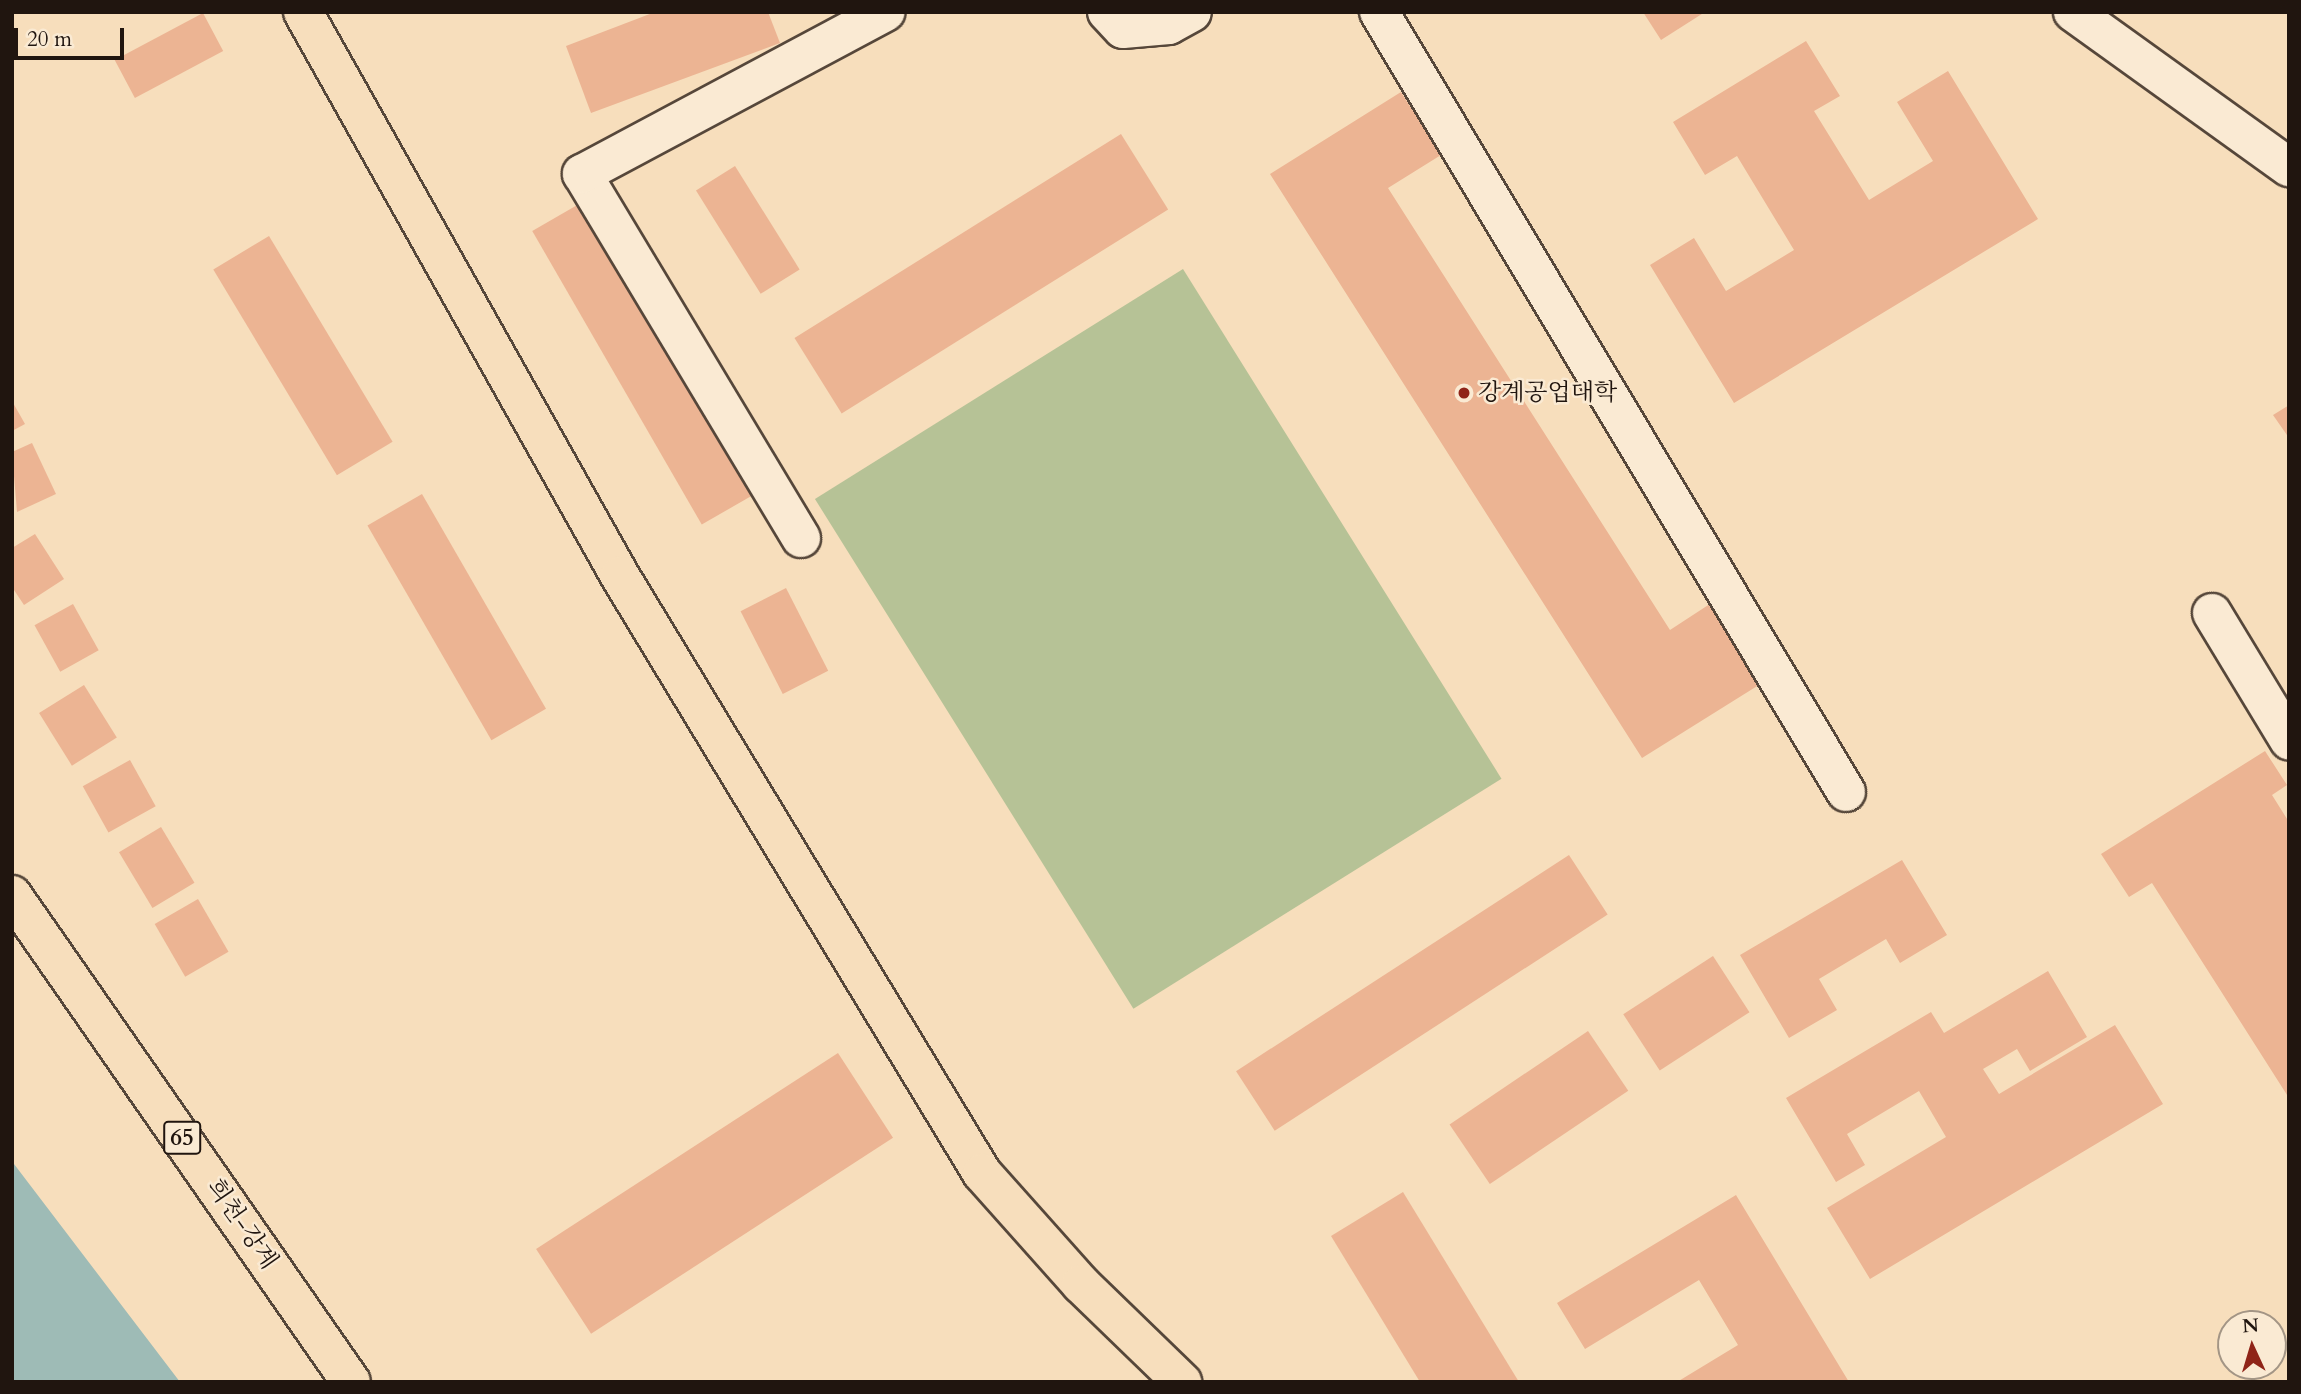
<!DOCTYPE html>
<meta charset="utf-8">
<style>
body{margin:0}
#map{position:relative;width:2301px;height:1394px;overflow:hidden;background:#f7debc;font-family:Cardo,"Noto Serif KR",serif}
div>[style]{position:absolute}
.green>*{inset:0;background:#b6c296;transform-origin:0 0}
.water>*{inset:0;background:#9ebbb6}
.building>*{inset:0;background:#ecb493;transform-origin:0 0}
.roads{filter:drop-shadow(2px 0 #56473a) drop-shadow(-2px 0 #56473a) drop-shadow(0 2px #56473a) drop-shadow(0 -2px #56473a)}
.minor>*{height:38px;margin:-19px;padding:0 19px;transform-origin:19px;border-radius:19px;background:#faead3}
.major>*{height:38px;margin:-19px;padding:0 19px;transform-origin:19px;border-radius:19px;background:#f7debc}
.dots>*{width:19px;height:19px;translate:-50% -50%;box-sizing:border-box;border:4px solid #faead3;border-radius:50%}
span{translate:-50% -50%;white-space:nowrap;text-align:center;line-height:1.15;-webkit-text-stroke:5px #faead3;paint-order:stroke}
.shield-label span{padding:2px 5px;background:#faead3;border:2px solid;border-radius:5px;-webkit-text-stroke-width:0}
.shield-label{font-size:23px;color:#20150f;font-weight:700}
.poi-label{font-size:24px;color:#20150f}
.left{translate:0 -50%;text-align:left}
.street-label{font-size:24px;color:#20150f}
.frame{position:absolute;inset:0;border:14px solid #20150f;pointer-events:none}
.north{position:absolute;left:2217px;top:1310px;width:70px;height:70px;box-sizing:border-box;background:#faead3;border:2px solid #a39585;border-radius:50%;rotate:356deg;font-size:19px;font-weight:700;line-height:28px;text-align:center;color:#20150f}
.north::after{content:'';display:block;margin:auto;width:24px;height:32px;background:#8f2418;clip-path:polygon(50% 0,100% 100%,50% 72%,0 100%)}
.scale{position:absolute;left:14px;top:28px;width:110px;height:32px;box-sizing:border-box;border:4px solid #20150f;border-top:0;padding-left:9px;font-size:21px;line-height:24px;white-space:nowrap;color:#20150f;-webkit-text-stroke:5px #faead3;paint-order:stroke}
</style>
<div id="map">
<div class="green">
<i style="left:1183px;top:269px;width:601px;height:434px;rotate:58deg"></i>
</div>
<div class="water">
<i style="clip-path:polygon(12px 1161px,14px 1164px,180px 1382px,12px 1382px)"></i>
</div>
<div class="building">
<i style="clip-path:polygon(655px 12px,768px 12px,780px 43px,591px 113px,566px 46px)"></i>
<i style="clip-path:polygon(1643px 12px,1705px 12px,1661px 40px)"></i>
<i style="left:203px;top:13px;width:43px;height:100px;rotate:62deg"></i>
<i style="clip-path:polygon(1806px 41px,1840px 96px,1814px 111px,1869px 200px,1933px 161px,1897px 102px,1948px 71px,2038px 219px,1734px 403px,1650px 265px,1694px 238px,1726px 291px,1794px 250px,1737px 156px,1705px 175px,1673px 122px)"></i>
<i style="clip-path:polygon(1401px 92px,1441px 155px,1388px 188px,1670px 630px,1719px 598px,1770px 678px,1642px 758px,1270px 174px)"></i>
<i style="left:1121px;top:134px;width:89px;height:385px;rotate:58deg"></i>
<i style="left:735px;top:166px;width:122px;height:46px;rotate:58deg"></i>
<i style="left:605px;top:189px;width:339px;height:84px;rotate:60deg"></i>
<i style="left:269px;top:236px;width:240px;height:65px;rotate:59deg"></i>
<i style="clip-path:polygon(12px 401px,25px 424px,12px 431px)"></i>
<i style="clip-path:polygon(2289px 405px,2289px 438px,2273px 415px)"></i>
<i style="clip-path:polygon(32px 443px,56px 494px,17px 512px,12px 452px)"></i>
<i style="left:422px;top:494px;width:248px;height:63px;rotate:60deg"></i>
<i style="clip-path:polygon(35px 534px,64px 579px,24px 605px,12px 587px,12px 548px)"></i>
<i style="left:786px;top:588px;width:93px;height:51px;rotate:63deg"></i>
<i style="left:73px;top:604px;width:53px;height:44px;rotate:61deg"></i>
<i style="left:84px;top:685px;width:62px;height:53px;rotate:58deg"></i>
<i style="clip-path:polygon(2265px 751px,2287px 785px,2272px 795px,2289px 822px,2289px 1098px,2152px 883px,2129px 897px,2101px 854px)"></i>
<i style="left:130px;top:760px;width:53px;height:54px;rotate:61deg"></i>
<i style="left:161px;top:827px;width:65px;height:49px;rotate:59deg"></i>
<i style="left:1569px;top:855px;width:71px;height:397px;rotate:57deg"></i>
<i style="clip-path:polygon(1902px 860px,1947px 935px,1900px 963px,1886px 939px,1819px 979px,1837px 1010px,1789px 1038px,1740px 955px)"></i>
<i style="left:198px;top:899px;width:61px;height:50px;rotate:60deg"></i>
<i style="left:1713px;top:956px;width:67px;height:107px;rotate:57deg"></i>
<i style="clip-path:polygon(2048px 971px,2087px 1037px,2030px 1071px,2017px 1049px,1983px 1069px,1999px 1094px,2115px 1025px,2163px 1104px,1870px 1279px,1827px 1208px,1946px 1137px,1919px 1091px,1847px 1134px,1865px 1165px,1836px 1182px,1786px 1098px,1931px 1012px,1944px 1033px)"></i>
<i style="left:1588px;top:1031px;width:72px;height:167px;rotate:56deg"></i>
<i style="left:838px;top:1053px;width:101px;height:360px;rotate:57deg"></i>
<i style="clip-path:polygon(1403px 1192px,1519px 1382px,1420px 1382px,1331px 1236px)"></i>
<i style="clip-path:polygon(1736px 1195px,1849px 1382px,1677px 1382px,1738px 1345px,1699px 1280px,1585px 1349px,1557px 1303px)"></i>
</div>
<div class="roads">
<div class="minor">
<i style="left:1107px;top:12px;width:23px;rotate:47deg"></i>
<i style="left:1123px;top:29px;width:46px;rotate:-5deg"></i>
<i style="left:1169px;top:25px;width:26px;rotate:-29deg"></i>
<i style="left:1379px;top:12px;width:909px;rotate:59.09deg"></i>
<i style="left:2073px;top:12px;width:266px;rotate:35.7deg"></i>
<i style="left:801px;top:538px;width:425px;rotate:-121deg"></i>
<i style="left:582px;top:174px;width:344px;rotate:-28.1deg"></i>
<i style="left:2212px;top:613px;width:149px;rotate:58.8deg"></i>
</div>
<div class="major">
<i style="left:303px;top:12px;width:647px;rotate:60.66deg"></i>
<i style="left:620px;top:576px;width:698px;rotate:58.77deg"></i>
<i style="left:982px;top:1173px;width:149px;rotate:48.3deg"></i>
<i style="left:1081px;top:1284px;width:141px;rotate:44.1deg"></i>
<i style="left:12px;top:895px;width:593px;rotate:55.16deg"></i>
</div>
</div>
<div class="dots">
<i style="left:1464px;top:393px;background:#8f2418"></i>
</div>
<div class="shield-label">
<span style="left:182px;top:1138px">65</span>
</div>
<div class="poi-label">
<span class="left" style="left:1478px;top:393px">강계공업대학</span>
</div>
<div class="street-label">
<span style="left:242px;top:1224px;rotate:55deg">희천-강계</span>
</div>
<div class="frame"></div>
<div class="north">N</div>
<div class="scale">20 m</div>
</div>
